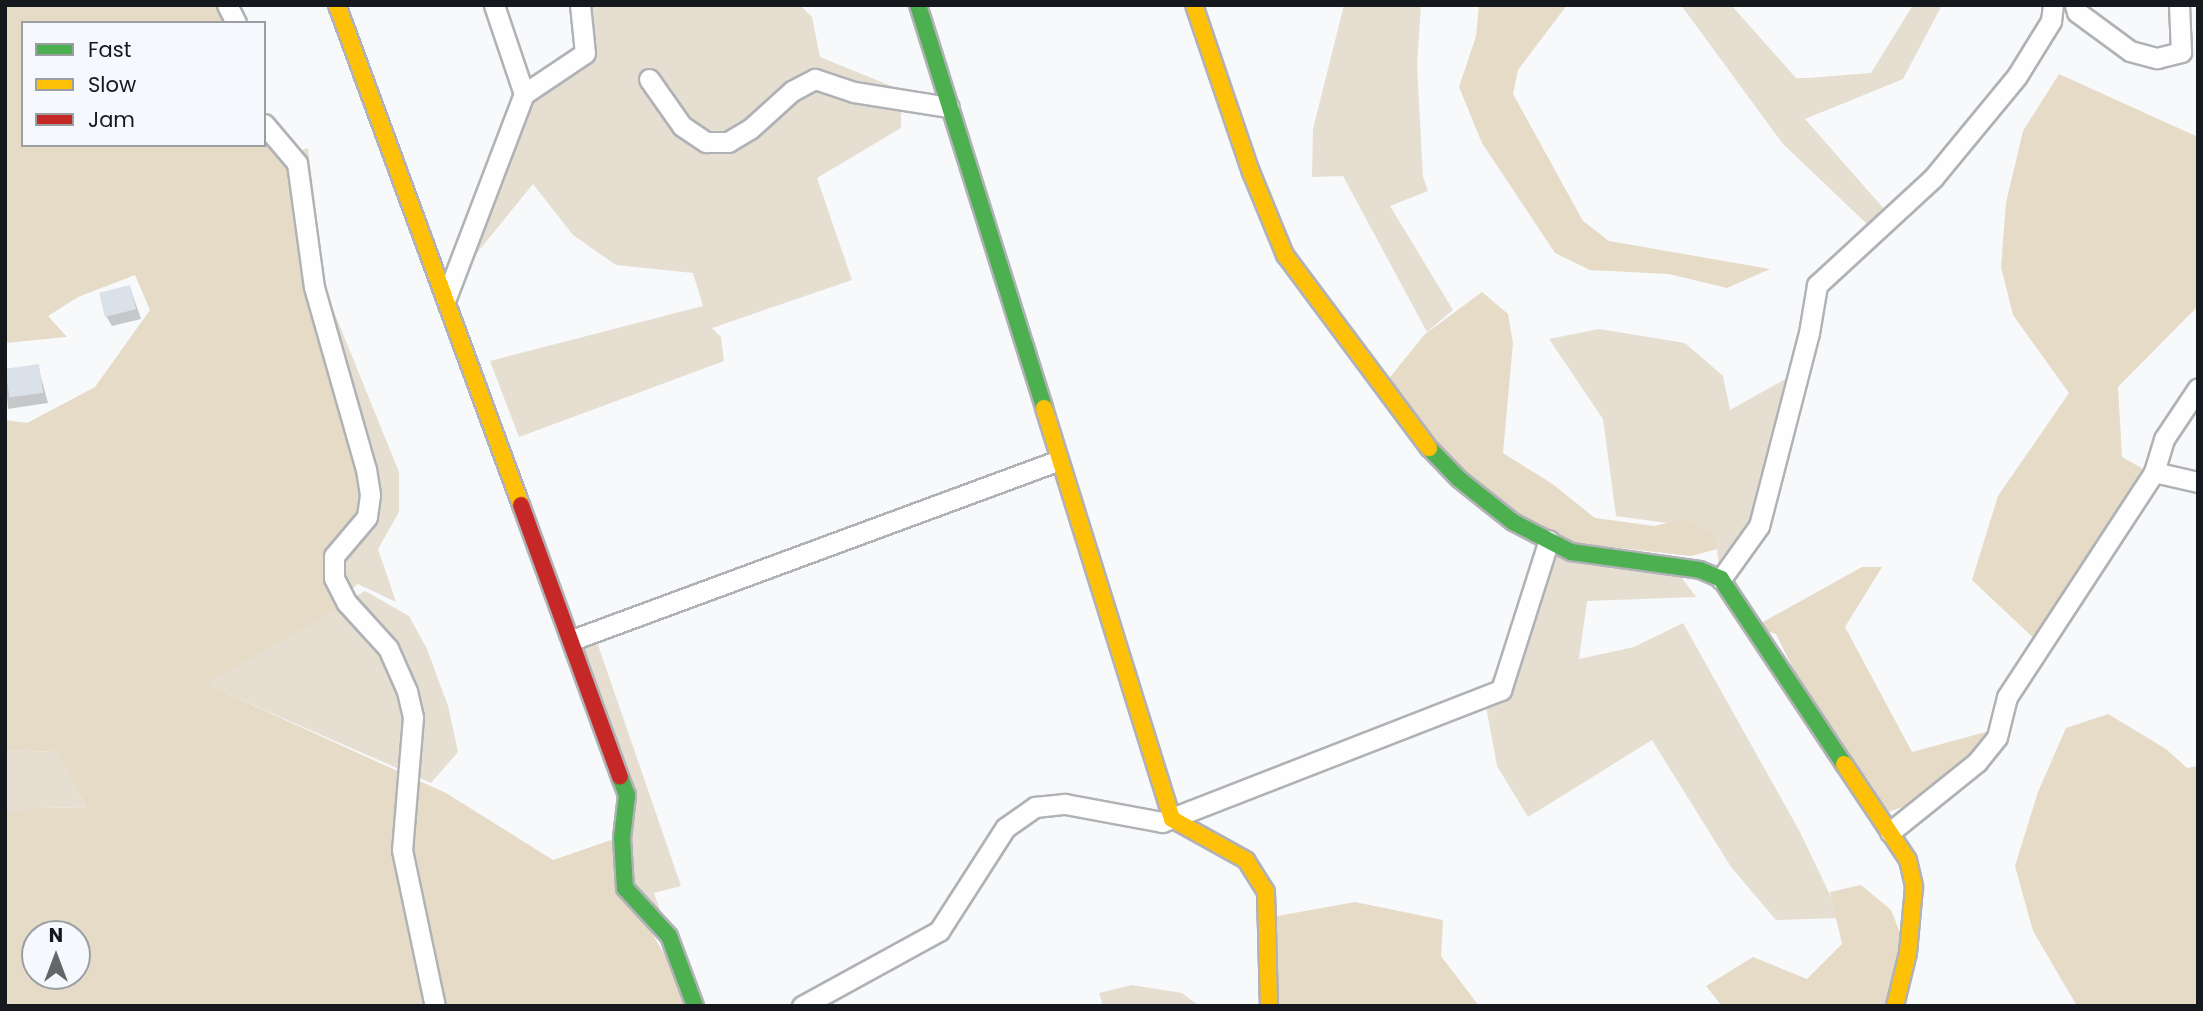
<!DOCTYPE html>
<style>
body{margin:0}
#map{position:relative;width:2203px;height:1011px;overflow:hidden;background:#f7f9fb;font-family:Poppins,sans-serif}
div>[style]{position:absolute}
.green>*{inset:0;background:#e5ded1}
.forest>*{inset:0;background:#e6dbc7}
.shadow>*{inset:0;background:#0003}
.building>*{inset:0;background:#dbe1e8;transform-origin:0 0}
.roads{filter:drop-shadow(2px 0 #b0b2b5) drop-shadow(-2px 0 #b0b2b5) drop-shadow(0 2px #b0b2b5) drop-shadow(0 -2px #b0b2b5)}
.street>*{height:19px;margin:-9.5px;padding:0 9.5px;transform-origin:9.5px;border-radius:9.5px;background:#fefefe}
.fast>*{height:16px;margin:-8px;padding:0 8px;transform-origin:8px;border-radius:8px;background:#4caf50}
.slow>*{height:16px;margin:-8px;padding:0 8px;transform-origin:8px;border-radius:8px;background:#ffc107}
.jam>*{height:16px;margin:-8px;padding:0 8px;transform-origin:8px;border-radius:8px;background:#c62828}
span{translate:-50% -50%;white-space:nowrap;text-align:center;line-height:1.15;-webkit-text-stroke:5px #f5f8fd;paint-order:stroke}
.frame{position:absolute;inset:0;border:7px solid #15181c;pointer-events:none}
.legend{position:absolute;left:21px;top:21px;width:245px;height:126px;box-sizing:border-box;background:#f5f8fd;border:2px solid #9b9ea3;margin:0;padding:9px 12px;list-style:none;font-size:21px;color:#15181c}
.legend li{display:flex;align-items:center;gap:14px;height:35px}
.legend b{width:35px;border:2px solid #9b9ea3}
.north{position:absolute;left:21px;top:920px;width:70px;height:70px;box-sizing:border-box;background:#f5f8fd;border:2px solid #9b9ea3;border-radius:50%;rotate:0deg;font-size:19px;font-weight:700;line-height:28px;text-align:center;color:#15181c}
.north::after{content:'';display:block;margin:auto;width:24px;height:32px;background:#64676a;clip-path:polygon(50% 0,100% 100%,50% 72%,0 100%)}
</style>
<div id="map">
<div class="green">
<i style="clip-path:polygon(584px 5px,800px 5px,812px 17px,820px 57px,901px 90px,901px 128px,817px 178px,852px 280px,712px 328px,721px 337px,724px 361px,519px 437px,490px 361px,703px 306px,693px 273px,616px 265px,573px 235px,533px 184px,451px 285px,524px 94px,576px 47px)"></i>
<i style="clip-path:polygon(1344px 5px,1421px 5px,1417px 65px,1423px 177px,1428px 191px,1390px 206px,1453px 310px,1427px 332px,1343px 176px,1312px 177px,1313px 129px)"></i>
<i style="clip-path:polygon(1681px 5px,1731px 5px,1796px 78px,1808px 78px,1871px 73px,1913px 5px,1942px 5px,1903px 79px,1805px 119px,1885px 210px,1867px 224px,1783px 144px)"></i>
<i style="clip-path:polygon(308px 148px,326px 292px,399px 472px,399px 512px,378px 549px,396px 602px,358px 584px,343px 596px,316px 294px,296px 152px)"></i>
<i style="clip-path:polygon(1599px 329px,1685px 343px,1723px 376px,1730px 410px,1789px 377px,1759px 526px,1719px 568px,1717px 549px,1704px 528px,1616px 516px,1603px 419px,1549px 339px)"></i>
<i style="clip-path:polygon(1555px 544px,1679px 574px,1696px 597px,1587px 601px,1579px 659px,1634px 647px,1683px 623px,1800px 832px,1841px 918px,1776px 920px,1731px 867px,1652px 740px,1528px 817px,1497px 766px,1484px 696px)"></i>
<i style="clip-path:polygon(365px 591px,409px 616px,427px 649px,448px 706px,458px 752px,431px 783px,205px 684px)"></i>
<i style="clip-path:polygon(596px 639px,681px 886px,654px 893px,665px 925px,625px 888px,627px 795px,574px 643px)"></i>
<i style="clip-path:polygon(5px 750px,56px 752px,87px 808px,44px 807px,5px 814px)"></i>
<i style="clip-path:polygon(1132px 985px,1182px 993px,1199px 1006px,1103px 1006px,1099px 993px)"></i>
</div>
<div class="forest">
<i style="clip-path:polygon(evenodd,5px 5px,226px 5px,236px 23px,23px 23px,23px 145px,264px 145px,264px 124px,297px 163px,314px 287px,370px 495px,334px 557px,347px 603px,206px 684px,446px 793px,553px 860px,620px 837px,625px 888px,695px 1006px,5px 1006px,5px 813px,36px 807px,87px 808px,56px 752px,5px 750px,5px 420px,27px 423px,95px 387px,150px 310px,135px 275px,78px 297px,48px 316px,67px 337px,5px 343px,5px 5px,35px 934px,77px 934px,77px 976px,35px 976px,35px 934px)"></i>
<i style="clip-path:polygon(1479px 5px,1567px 5px,1518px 70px,1513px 94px,1583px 221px,1609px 241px,1770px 269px,1727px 288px,1669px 274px,1590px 270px,1555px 253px,1482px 143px,1459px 87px,1476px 36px)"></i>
<i style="clip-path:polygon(2059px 74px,2198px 137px,2198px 306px,2118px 387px,2122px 457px,2143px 469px,2041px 645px,1972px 580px,1998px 496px,2069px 393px,2013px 315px,2001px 267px,2006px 203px,2023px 131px)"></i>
<i style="clip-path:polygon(1482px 292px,1508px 314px,1513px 343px,1503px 453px,1551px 483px,1595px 518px,1654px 526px,1686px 519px,1714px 534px,1717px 549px,1691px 556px,1549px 540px,1465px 484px,1383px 386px,1424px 335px)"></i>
<i style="clip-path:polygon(1862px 567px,1882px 567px,1845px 627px,1912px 752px,1993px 730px,1935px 796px,1879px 815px,1828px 739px,1776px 634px,1754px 627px)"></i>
<i style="clip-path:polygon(2108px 714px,2166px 749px,2187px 768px,2198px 766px,2198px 1006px,2077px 1006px,2033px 931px,2015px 866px,2038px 792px,2066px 728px)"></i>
<i style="clip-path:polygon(1861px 885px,1891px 910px,1908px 953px,1895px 1006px,1722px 1006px,1706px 986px,1753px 957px,1807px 979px,1842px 944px,1830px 892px)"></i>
<i style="clip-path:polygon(1355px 902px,1443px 920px,1441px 956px,1479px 1006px,1273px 1006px,1272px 917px)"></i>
</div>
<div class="shadow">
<i style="clip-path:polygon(130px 287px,141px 319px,112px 326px,106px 316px)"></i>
<i style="clip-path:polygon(38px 366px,48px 403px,8px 409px,5px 371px)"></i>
</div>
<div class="building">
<i style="left:130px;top:285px;width:25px;height:32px;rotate:76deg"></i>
<i style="left:39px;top:364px;width:29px;height:34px;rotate:82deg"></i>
</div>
<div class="roads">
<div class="street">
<i style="left:227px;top:5px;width:20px;rotate:63deg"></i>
<i style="left:494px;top:5px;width:94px;rotate:71.4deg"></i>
<i style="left:2075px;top:5px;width:7px;rotate:74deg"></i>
<i style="left:2077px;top:12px;width:66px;rotate:36.3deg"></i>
<i style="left:2130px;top:51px;width:28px;rotate:15deg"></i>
<i style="left:2157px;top:58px;width:25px;rotate:-14deg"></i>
<i style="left:2181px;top:52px;width:47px;rotate:-92.4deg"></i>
<i style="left:649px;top:79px;width:57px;rotate:54.9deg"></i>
<i style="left:682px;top:126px;width:29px;rotate:34deg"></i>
<i style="left:706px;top:142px;width:22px"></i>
<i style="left:728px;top:142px;width:26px;rotate:-31deg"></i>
<i style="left:750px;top:129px;width:57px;rotate:-42.1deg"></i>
<i style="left:792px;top:91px;width:26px;rotate:-28deg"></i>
<i style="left:815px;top:79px;width:41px;rotate:18.4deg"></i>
<i style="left:854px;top:92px;width:96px;rotate:9deg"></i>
<i style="left:264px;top:124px;width:51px;rotate:49.8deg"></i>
<i style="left:297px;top:163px;width:125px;rotate:82.2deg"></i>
<i style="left:314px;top:287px;width:189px;rotate:74.1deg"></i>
<i style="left:366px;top:469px;width:26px;rotate:81deg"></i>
<i style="left:370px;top:495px;width:22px;rotate:98deg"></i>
<i style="left:367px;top:517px;width:51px;rotate:130.2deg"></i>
<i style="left:334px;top:556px;width:22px;rotate:90deg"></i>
<i style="left:334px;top:578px;width:28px;rotate:63deg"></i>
<i style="left:347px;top:603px;width:61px;rotate:47.7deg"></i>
<i style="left:388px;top:648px;width:47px;rotate:66.2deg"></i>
<i style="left:407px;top:691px;width:27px;rotate:77deg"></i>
<i style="left:413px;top:717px;width:133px;rotate:94.7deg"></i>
<i style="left:402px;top:850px;width:159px;rotate:78.1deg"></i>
<i style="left:446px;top:298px;width:218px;rotate:-69.1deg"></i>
<i style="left:524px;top:94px;width:73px;rotate:-33.9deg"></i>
<i style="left:585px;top:53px;width:48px;rotate:-95.9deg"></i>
<i style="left:2154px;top:472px;width:34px;rotate:-73deg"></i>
<i style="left:2164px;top:439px;width:61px;rotate:-56.3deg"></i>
<i style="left:1721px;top:579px;width:65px;rotate:-54.4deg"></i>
<i style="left:1759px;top:526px;width:199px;rotate:-75.5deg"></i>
<i style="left:1809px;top:333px;width:49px;rotate:-80.5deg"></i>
<i style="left:1817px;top:285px;width:158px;rotate:-42.7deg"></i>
<i style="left:1933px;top:178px;width:132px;rotate:-50.5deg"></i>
<i style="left:2017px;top:76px;width:65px;rotate:-58.3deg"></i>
<i style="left:2051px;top:21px;width:16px;rotate:-83deg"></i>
<i style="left:572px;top:640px;width:517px;rotate:-20.26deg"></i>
<i style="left:1890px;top:832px;width:112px;rotate:-38.8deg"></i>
<i style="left:1977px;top:762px;width:32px;rotate:-51deg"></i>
<i style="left:1997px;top:737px;width:41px;rotate:-76deg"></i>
<i style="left:2007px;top:697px;width:269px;rotate:-56.8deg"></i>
<i style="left:2154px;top:472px;width:45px;rotate:12.8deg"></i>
<i style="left:802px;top:1006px;width:156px;rotate:-28.7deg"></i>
<i style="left:939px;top:931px;width:122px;rotate:-57.3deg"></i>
<i style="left:1005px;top:828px;width:37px;rotate:-35deg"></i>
<i style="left:1035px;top:807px;width:30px;rotate:-6deg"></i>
<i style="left:1065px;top:804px;width:99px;rotate:10.5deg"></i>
<i style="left:1162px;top:822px;width:364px;rotate:-21.3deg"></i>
<i style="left:1501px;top:690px;width:157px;rotate:-72.3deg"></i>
</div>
<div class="fast">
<i style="left:918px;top:5px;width:422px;rotate:72.6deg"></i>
<i style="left:1429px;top:448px;width:43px;rotate:45.9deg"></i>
<i style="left:1459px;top:479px;width:69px;rotate:38.5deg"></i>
<i style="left:1513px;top:522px;width:65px;rotate:27.3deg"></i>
<i style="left:1571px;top:552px;width:130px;rotate:7.9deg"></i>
<i style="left:1700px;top:570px;width:23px;rotate:23deg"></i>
<i style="left:1721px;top:579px;width:222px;rotate:56.4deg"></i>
<i style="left:620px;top:777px;width:19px;rotate:69deg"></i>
<i style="left:627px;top:795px;width:43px;rotate:96.6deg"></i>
<i style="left:622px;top:838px;width:50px;rotate:86.6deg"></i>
<i style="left:625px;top:888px;width:65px;rotate:47.5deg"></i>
<i style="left:669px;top:936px;width:75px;rotate:69.6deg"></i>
</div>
<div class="slow">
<i style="left:337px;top:5px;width:533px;rotate:69.8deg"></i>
<i style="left:1194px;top:5px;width:176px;rotate:71.2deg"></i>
<i style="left:1251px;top:172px;width:90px;rotate:67.7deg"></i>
<i style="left:1285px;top:255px;width:241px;rotate:53.3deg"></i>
<i style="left:1044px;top:408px;width:430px;rotate:72.7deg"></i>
<i style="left:1172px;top:819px;width:85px;rotate:29deg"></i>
<i style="left:1246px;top:860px;width:38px;rotate:58deg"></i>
<i style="left:1266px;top:892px;width:114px;rotate:88.5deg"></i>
<i style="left:1844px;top:764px;width:115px;rotate:56.3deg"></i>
<i style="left:1908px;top:860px;width:28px;rotate:77deg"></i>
<i style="left:1914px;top:887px;width:66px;rotate:95.2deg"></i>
<i style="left:1908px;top:953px;width:55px;rotate:103.8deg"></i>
</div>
<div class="jam">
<i style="left:521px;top:505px;width:289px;rotate:70deg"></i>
</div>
</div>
<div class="frame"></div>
<ul class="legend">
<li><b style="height:9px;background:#4caf50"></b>Fast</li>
<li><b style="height:9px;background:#ffc107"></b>Slow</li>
<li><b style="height:9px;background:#c62828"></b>Jam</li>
</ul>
<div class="north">N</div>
</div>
